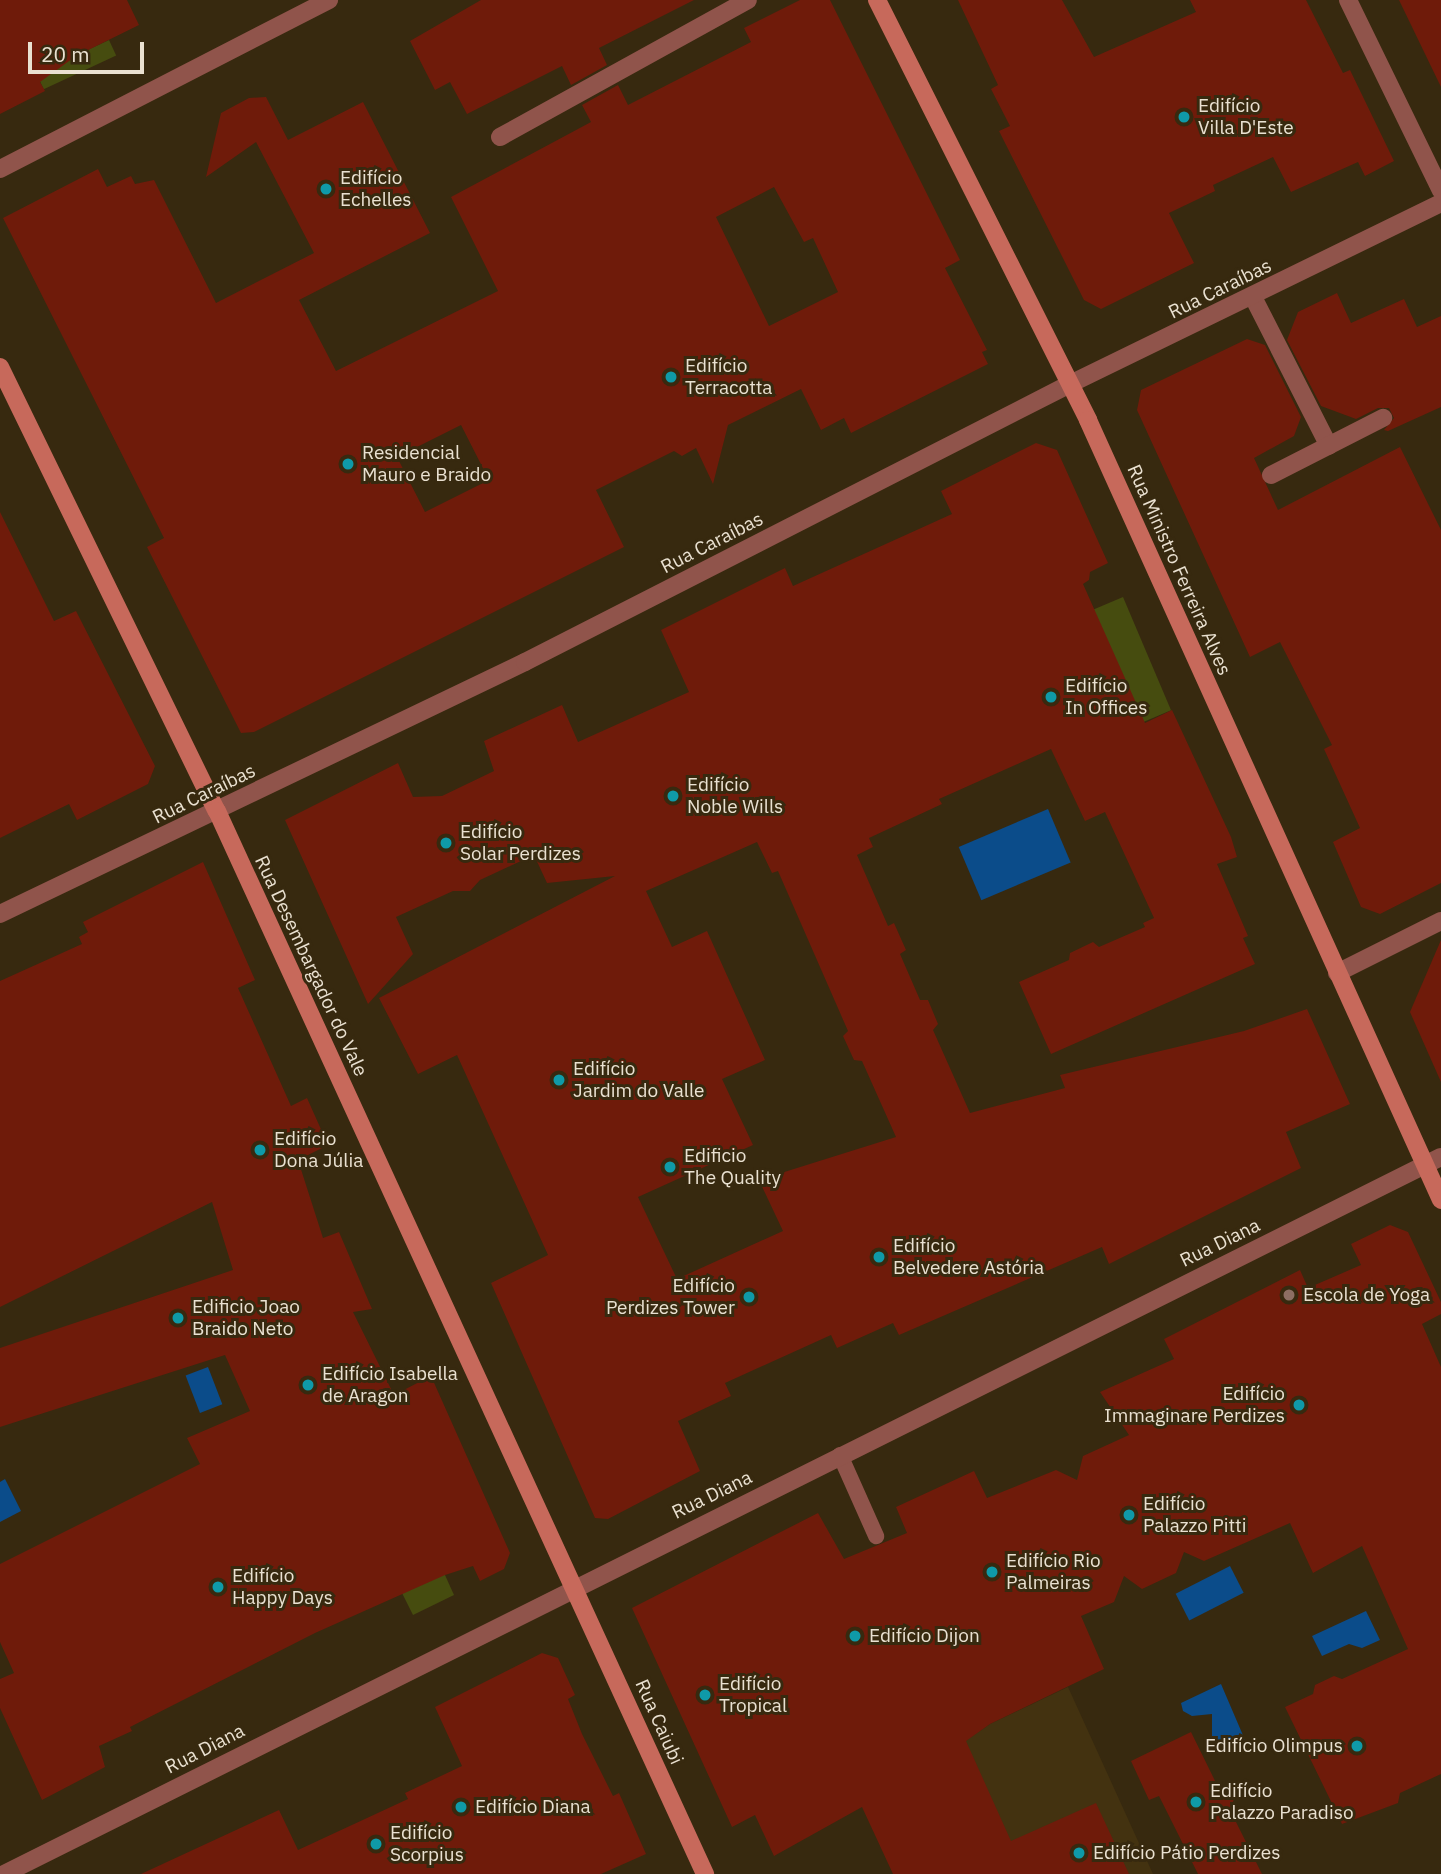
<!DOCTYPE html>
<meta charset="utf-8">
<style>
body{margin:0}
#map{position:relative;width:1441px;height:1874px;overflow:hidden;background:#37290f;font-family:"IBM Plex Sans",sans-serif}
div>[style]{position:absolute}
.built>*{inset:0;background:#433210}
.green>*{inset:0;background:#464c0f;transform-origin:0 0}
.water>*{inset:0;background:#0b4c8a;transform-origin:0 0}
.building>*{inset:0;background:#6f1b0a}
.lane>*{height:16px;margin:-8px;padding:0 8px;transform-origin:8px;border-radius:8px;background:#90544b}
.street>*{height:18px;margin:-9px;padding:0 9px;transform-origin:9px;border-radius:9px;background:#90544b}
.secondary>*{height:18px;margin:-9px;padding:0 9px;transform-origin:9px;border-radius:9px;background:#c7695b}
.dots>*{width:19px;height:19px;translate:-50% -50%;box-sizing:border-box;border:4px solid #37290f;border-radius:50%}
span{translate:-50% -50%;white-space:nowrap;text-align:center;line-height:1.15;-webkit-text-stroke:6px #37290f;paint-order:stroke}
.poi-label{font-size:19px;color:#eae1d1}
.left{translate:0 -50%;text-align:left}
.right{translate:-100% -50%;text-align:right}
.street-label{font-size:19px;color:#eae1d1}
.scale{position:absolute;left:28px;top:42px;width:116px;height:32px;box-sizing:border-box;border:4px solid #eae1d1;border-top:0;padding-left:9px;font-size:21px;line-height:24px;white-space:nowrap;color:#eae1d1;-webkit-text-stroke:5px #37290f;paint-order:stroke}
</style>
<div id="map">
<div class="built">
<i style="clip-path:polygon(1068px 1687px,1153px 1874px,1025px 1874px,965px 1741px,990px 1724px)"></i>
</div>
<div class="green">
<i style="left:109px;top:40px;width:17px;height:80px;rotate:65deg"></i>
<i style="left:1123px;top:597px;width:123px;height:32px;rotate:67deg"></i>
<i style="clip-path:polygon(431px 1544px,454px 1595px,413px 1615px,400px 1589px)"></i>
</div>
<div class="water">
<i style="left:1048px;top:809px;width:58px;height:97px;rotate:67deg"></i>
<i style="left:208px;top:1367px;width:40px;height:24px;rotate:69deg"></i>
<i style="clip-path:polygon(5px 1479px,21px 1511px,0 1522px,0 1482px)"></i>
<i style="left:1230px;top:1566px;width:30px;height:61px;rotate:63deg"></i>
<i style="clip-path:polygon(1366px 1611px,1380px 1640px,1362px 1648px,1349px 1644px,1322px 1656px,1312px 1636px)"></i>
<i style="clip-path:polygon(1221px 1684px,1245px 1740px,1234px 1749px,1212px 1741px,1212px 1714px,1192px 1716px,1183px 1711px,1181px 1703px)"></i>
</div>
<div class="building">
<i style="clip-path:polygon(0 0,127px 0,139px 25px,76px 56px,40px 82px,45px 91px,0 114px)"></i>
<i style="clip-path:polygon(481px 0,694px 0,599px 48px,607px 65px,571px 85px,562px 66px,467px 114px,450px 82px,435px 90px,410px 41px)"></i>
<i style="clip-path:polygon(evenodd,800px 0,830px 0,960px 260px,945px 268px,987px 350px,982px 352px,988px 364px,851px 433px,844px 418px,821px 430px,801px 389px,728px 425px,713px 484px,696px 448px,682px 456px,674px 451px,596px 490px,624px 547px,254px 732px,241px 733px,147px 547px,164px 538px,3px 218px,98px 169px,107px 187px,131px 176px,135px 184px,154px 180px,216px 303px,314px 253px,256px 142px,206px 177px,221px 113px,249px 98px,266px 97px,288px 140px,363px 102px,430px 233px,299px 300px,336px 371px,498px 291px,451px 197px,591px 122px,582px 105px,618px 85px,628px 105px,751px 42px,744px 28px,800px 0,774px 187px,804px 242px,813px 238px,838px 292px,769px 326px,716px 217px,774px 187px,800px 0,461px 425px,489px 480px,425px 512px,397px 457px,461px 425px)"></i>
<i style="clip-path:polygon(958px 0,1062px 0,1094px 57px,1196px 12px,1190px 0,1306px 0,1343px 73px,1350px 70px,1394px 161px,1365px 176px,1358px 162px,1291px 192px,1273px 157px,1213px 185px,1215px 191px,1169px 213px,1194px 263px,1101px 309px,1084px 300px,999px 131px,1010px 126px,991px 89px,998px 85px)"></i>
<i style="clip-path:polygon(1399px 0,1441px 0,1441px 87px)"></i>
<i style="clip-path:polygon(1337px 293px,1351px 323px,1404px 299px,1417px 327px,1441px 316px,1441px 407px,1388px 431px,1384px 430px,1394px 418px,1389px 408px,1378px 408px,1356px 419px,1321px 406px,1287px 340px,1298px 312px)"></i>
<i style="clip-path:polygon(1247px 339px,1265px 345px,1301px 417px,1294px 436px,1254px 458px,1278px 510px,1400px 447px,1441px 530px,1441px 883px,1380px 914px,1361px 907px,1333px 842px,1360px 828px,1324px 749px,1332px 745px,1280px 642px,1250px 657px,1137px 410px,1141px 390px)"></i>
<i style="clip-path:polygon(evenodd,1036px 443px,1057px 450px,1108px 563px,1090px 572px,1089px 580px,1083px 584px,1145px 723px,1172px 710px,1231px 837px,1237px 857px,1217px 864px,1248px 936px,1243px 938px,1255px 964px,1051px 1054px,1019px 982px,1069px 960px,1070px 953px,1093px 942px,1099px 947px,1145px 927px,1143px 923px,1154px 918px,1105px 812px,1085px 821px,1051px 749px,939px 799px,942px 804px,869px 838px,873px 847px,857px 855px,888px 926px,894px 923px,906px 950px,900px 954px,920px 1000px,928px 1000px,938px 1024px,933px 1030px,970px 1113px,1065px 1088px,1060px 1075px,1244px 1031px,1307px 1009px,1350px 1104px,1286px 1132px,1301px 1168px,1109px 1264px,1102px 1247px,899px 1335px,893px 1323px,837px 1348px,831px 1335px,725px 1383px,731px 1396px,678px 1421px,700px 1471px,608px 1519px,595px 1518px,491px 1283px,548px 1255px,457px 1055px,418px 1074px,379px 998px,615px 876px,547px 883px,534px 855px,480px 880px,470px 891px,453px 891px,396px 917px,413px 954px,368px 1004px,285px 820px,398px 763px,413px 797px,442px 796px,494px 771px,484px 741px,562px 705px,578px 742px,689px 692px,661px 630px,785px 568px,793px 586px,952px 514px,941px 491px,1036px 443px,757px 842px,772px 873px,778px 871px,848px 1031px,843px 1036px,854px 1060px,862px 1061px,896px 1137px,759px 1180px,783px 1231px,677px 1279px,638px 1197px,753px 1145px,722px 1079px,765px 1060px,707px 931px,672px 947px,646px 891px,757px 842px)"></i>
<i style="clip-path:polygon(0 512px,54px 621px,76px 611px,155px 766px,148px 784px,77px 820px,69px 804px,0 838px)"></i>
<i style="clip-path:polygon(203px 862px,255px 980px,238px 988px,291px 1106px,307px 1098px,328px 1145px,298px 1160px,323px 1238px,339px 1232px,372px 1309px,353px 1312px,394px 1395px,431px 1376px,510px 1553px,504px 1569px,480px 1581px,473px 1566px,445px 1575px,315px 1633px,130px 1727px,132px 1731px,99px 1746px,105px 1767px,42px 1800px,0 1708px,0 1679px,14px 1673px,0 1642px,0 1564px,200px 1464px,187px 1438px,250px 1411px,225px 1355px,0 1427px,0 1348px,233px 1270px,212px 1202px,0 1307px,0 981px,82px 944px,79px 937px,88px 932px,83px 922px)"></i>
<i style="clip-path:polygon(1441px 940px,1441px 1082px,1410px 1012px)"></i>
<i style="clip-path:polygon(1390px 1225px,1408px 1232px,1441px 1302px,1441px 1314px,1422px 1324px,1441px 1367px,1441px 1774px,1400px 1793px,1398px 1803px,1342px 1824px,1285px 1707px,1313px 1694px,1315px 1685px,1334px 1676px,1342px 1679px,1408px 1649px,1362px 1546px,1313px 1573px,1290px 1523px,1204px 1561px,1184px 1552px,1176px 1573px,1142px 1589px,1124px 1576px,1114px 1602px,1081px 1616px,1104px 1669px,990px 1724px,966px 1741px,1011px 1841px,1096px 1803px,1129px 1874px,893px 1874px,862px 1807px,774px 1856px,755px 1815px,732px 1827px,632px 1608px,818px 1513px,844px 1559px,907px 1533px,896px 1507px,974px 1471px,987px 1498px,1056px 1470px,1077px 1480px,1083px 1456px,1129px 1435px,1100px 1392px,1174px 1359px,1164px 1339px,1300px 1270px,1308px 1288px,1361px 1265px,1351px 1244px)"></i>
<i style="clip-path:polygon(542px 1653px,558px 1658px,575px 1695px,568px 1699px,582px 1734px,613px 1796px,619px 1793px,646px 1854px,601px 1874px,141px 1874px,279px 1810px,298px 1850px,408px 1799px,405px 1793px,462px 1766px,435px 1707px)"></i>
<i style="clip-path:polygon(1191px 1732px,1222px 1795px,1234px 1799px,1230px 1810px,1262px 1874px,1198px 1874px,1159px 1796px,1149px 1800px,1131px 1761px)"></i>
</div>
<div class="lane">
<i style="left:840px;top:1455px;width:89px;rotate:66deg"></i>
</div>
<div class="street">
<i style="left:1348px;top:0;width:212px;rotate:64deg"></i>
<i style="left:500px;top:137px;width:283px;rotate:-28.9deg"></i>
<i style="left:0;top:169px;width:370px;rotate:-27.2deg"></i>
<i style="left:1253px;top:297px;width:167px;rotate:63deg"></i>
<i style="left:1271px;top:475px;width:126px;rotate:-27deg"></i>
<i style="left:0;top:914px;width:582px;rotate:-25.64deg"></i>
<i style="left:525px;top:662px;width:612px;rotate:-27.03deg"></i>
<i style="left:1070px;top:384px;width:413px;rotate:-26deg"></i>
<i style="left:1337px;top:973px;width:116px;rotate:-26.6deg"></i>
<i style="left:4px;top:1874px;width:1606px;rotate:-26.52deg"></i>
</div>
<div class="secondary">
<i style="left:877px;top:0;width:470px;rotate:63.3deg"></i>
<i style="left:1088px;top:420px;width:856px;rotate:65.65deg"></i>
<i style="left:0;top:367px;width:494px;rotate:64deg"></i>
<i style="left:217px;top:811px;width:1170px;rotate:65.34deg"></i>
</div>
<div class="dots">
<i style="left:1184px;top:117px;background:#0f9aa8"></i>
<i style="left:326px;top:189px;background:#0f9aa8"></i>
<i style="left:671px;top:377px;background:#0f9aa8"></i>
<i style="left:348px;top:464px;background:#0f9aa8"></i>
<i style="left:1051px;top:697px;background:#0f9aa8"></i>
<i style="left:673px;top:796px;background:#0f9aa8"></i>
<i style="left:446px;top:843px;background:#0f9aa8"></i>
<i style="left:559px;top:1080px;background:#0f9aa8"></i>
<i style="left:260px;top:1150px;background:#0f9aa8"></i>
<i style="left:670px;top:1167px;background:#0f9aa8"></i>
<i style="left:879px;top:1257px;background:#0f9aa8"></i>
<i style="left:1289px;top:1295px;background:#8d6e63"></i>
<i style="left:749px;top:1297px;background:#0f9aa8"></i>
<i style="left:178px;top:1318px;background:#0f9aa8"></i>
<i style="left:308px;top:1385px;background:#0f9aa8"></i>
<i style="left:1299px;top:1405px;background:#0f9aa8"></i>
<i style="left:1129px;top:1515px;background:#0f9aa8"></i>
<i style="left:992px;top:1572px;background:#0f9aa8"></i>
<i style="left:218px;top:1587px;background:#0f9aa8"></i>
<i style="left:855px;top:1636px;background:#0f9aa8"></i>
<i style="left:705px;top:1695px;background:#0f9aa8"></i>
<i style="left:1357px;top:1746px;background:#0f9aa8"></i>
<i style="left:1196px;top:1802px;background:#0f9aa8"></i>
<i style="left:461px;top:1807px;background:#0f9aa8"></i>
<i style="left:376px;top:1844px;background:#0f9aa8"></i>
<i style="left:1079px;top:1853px;background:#0f9aa8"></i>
</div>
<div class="poi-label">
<span class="left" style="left:1198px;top:117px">Edifício<br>Villa D'Este</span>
<span class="left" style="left:340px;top:189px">Edifício<br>Echelles</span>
<span class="left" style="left:685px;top:377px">Edifício<br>Terracotta</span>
<span class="left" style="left:362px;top:464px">Residencial<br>Mauro e Braido</span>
<span class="left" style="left:1065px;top:697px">Edifício<br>In Offices</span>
<span class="left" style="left:687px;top:796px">Edifício<br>Noble Wills</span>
<span class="left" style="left:460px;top:843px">Edifício<br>Solar Perdizes</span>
<span class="left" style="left:573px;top:1080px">Edifício<br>Jardim do Valle</span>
<span class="left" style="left:274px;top:1150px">Edifício<br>Dona Júlia</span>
<span class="left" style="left:684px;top:1167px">Edificio<br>The Quality</span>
<span class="left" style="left:893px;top:1257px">Edifício<br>Belvedere Astória</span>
<span class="right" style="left:735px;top:1297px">Edifício<br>Perdizes Tower</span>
<span class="left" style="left:1303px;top:1295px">Escola de Yoga</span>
<span class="left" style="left:192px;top:1318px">Edificio Joao<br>Braido Neto</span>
<span class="left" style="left:322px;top:1385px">Edifício Isabella<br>de Aragon</span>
<span class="right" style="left:1285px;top:1405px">Edifício<br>Immaginare Perdizes</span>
<span class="left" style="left:1143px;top:1515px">Edifício<br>Palazzo Pitti</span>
<span class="left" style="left:1006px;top:1572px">Edifício Rio<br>Palmeiras</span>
<span class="left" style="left:232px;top:1587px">Edifício<br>Happy Days</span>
<span class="left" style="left:869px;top:1636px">Edifício Dijon</span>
<span class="left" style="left:719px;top:1695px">Edifício<br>Tropical</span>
<span class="right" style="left:1343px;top:1746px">Edifício Olimpus</span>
<span class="left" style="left:1210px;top:1802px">Edifício<br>Palazzo Paradiso</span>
<span class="left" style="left:475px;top:1807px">Edifício Diana</span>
<span class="left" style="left:390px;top:1844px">Edifício<br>Scorpius</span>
<span class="left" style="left:1093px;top:1853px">Edifício Pátio Perdizes</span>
</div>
<div class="street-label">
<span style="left:1220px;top:289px;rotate:-26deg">Rua Caraíbas</span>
<span style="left:712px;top:543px;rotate:-27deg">Rua Caraíbas</span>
<span style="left:1179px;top:570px;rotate:66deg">Rua Ministro Ferreira Alves</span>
<span style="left:204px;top:794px;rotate:-26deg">Rua Caraíbas</span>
<span style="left:311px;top:966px;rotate:65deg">Rua Desembargador do Vale</span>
<span style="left:1220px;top:1243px;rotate:-26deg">Rua Diana</span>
<span style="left:712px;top:1495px;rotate:-26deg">Rua Diana</span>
<span style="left:659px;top:1722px;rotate:66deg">Rua Caiubi</span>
<span style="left:205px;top:1749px;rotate:-27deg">Rua Diana</span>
</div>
<div class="scale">20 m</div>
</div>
